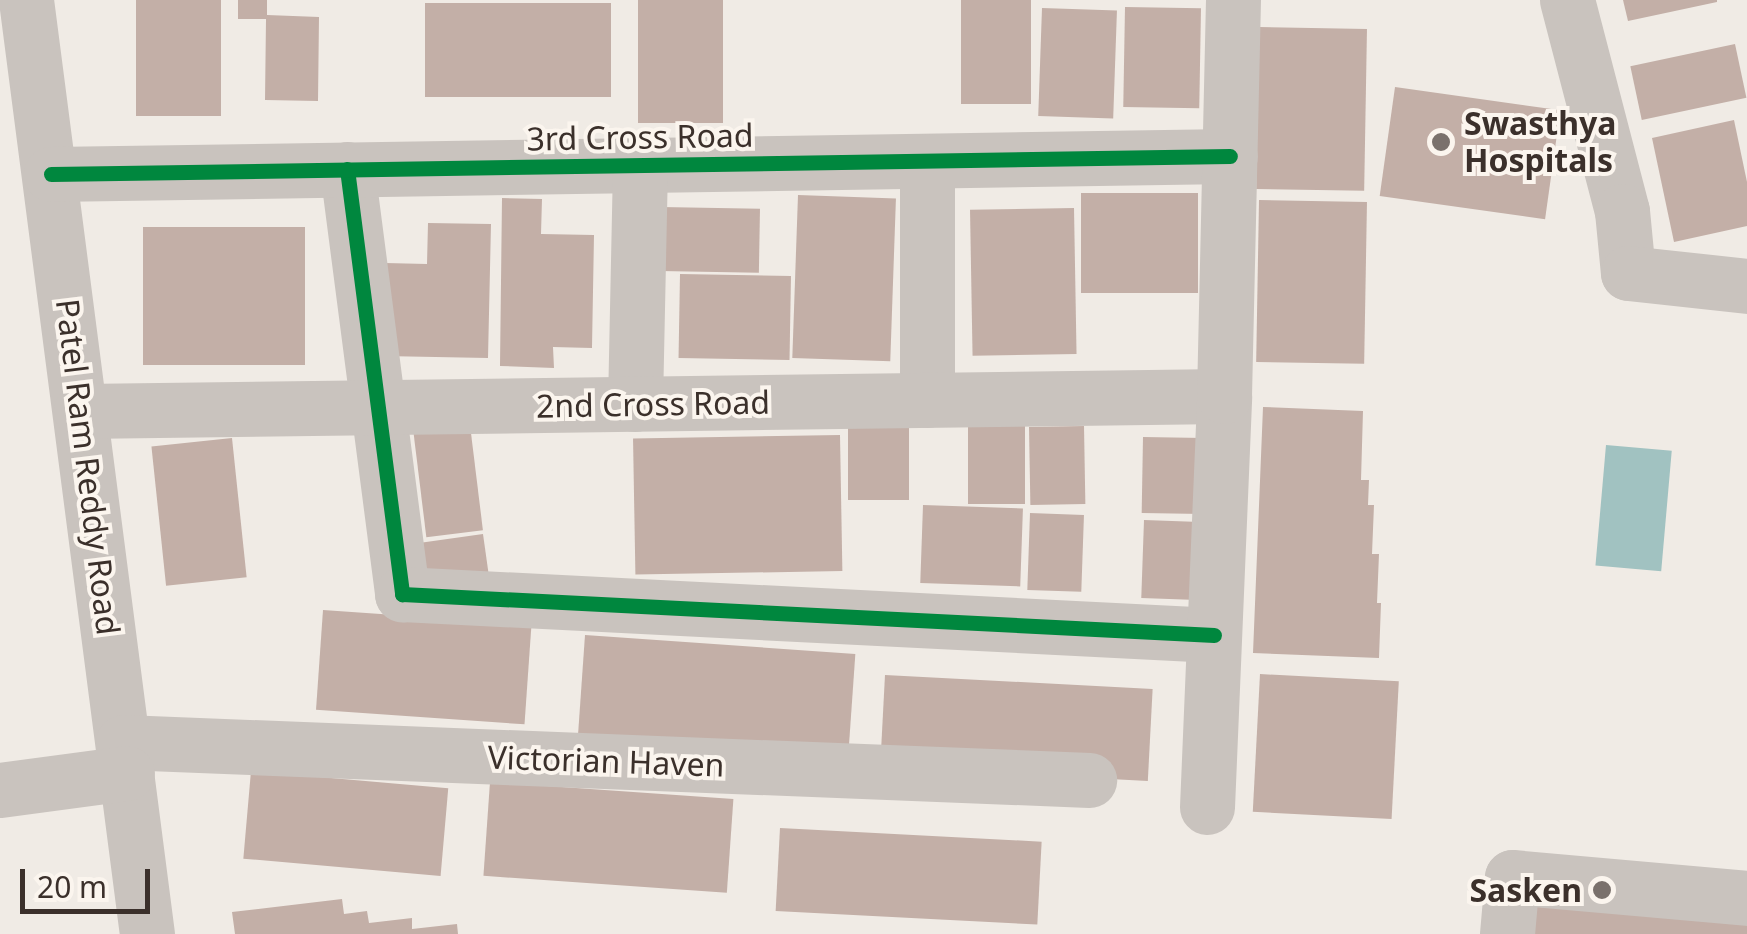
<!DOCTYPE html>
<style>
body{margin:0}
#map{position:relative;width:1747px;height:934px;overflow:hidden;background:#f0ebe5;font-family:"Noto Sans",sans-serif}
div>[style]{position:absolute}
.water>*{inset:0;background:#a1c2c1;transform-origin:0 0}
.building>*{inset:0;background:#c3afa7;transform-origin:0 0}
.minor>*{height:55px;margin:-27.5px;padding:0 27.5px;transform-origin:27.5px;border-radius:27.5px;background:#c9c3be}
.cycleway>*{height:15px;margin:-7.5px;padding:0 7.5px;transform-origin:7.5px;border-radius:7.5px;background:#00873e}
.dots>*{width:28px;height:28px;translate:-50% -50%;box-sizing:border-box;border:5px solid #fbf5ee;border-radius:50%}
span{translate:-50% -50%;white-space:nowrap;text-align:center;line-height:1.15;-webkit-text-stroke:8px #fbf5ee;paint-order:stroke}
.poi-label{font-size:32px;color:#3b302b;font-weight:700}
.left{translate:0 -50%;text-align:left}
.right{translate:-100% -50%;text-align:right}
.street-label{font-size:32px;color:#3b302b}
.scale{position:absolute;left:20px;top:869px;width:130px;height:45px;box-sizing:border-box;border:5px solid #3b302b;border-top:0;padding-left:12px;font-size:30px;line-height:35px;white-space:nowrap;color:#3b302b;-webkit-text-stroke:8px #fbf5ee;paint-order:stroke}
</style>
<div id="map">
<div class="water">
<i style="left:1606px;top:445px;width:66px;height:121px;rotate:5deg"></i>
</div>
<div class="building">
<i style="left:136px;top:0;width:85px;height:116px"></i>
<i style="clip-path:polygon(238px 0,267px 0,267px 15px,319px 17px,318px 101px,265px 100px,266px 19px,238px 19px)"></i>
<i style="left:638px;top:0;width:85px;height:123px"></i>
<i style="left:961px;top:0;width:70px;height:104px"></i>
<i style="clip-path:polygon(1623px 0,1717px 0,1717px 2px,1628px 21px)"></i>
<i style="left:611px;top:3px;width:94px;height:186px;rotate:90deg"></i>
<i style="left:1125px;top:7px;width:76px;height:100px;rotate:1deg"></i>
<i style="left:1042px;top:8px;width:75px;height:108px;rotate:2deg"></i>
<i style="left:1259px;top:27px;width:108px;height:162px;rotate:1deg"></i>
<i style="left:1735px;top:44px;width:55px;height:107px;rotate:78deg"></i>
<i style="left:1395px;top:87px;width:167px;height:110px;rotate:8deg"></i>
<i style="clip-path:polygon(1734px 120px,1747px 182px,1747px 226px,1674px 242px,1652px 138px)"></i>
<i style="left:1081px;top:193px;width:117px;height:100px"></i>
<i style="left:798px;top:195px;width:98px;height:163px;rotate:2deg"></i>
<i style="clip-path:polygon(502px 198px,542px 199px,541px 234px,594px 235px,592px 348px,553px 347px,554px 368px,500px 366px)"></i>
<i style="left:1259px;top:200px;width:108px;height:162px;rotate:1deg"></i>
<i style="left:661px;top:207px;width:99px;height:64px;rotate:1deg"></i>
<i style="left:1074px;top:208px;width:146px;height:104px;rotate:89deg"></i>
<i style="clip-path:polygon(428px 223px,491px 224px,488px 358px,383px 356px,385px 263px,427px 264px)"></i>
<i style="left:305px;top:227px;width:138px;height:162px;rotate:90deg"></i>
<i style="left:680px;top:274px;width:111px;height:84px;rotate:1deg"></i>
<i style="clip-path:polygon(1263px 407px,1363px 411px,1361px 480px,1369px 480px,1368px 505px,1374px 505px,1372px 554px,1379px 554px,1377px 603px,1381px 603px,1379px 658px,1253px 653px)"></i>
<i style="left:848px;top:423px;width:61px;height:77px"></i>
<i style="left:470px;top:425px;width:106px;height:57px;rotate:83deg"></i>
<i style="left:968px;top:425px;width:57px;height:79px"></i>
<i style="left:1084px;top:426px;width:78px;height:55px;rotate:89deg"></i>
<i style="left:840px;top:435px;width:136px;height:207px;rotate:89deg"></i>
<i style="left:1143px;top:437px;width:61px;height:76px;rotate:1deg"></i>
<i style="left:232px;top:438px;width:140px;height:81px;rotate:84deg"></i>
<i style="left:923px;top:505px;width:100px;height:78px;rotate:2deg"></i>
<i style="left:1030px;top:513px;width:54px;height:77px;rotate:2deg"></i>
<i style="left:1144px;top:520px;width:63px;height:78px;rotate:2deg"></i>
<i style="left:483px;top:534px;width:45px;height:61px;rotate:82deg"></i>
<i style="left:323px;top:610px;width:209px;height:100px;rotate:4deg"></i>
<i style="left:585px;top:635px;width:271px;height:101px;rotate:4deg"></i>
<i style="left:1260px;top:674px;width:139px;height:138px;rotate:3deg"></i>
<i style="left:885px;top:675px;width:268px;height:92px;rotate:3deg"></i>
<i style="left:251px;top:771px;width:198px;height:88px;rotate:5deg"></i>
<i style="left:490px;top:782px;width:244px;height:94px;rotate:4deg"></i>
<i style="left:780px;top:828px;width:262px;height:83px;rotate:3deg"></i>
<i style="clip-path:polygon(1518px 895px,1747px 915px,1747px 934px,1515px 934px)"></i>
<i style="clip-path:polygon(342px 899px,344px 914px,367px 911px,369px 923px,412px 918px,412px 929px,457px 924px,458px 934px,235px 934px,232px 912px)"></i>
</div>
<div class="minor">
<i style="left:26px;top:0;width:942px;rotate:82.62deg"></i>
<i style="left:1567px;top:0;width:218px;rotate:75.4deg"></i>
<i style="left:1622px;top:211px;width:62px;rotate:84.5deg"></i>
<i style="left:1628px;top:273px;width:120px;rotate:6.2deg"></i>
<i style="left:347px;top:169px;width:429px;rotate:82.6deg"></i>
<i style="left:402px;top:594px;width:813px;rotate:2.89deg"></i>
<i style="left:51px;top:174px;width:1179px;rotate:-0.87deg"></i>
<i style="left:927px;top:400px;width:239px;rotate:-90deg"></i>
<i style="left:635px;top:404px;width:239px;rotate:-88.8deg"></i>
<i style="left:81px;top:411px;width:1143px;rotate:-0.75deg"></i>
<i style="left:123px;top:742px;width:967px;rotate:2.25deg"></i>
<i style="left:0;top:790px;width:128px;rotate:-7.6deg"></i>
<i style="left:1207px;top:807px;width:411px;rotate:-87.6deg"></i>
<i style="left:1224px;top:396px;width:396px;rotate:-88.7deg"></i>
<i style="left:1507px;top:934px;width:57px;rotate:-85deg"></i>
<i style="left:1512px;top:877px;width:236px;rotate:5.1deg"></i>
</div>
<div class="cycleway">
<i style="left:347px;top:169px;width:429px;rotate:82.6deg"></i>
<i style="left:402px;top:594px;width:813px;rotate:2.89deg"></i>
<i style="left:51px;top:174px;width:1179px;rotate:-0.87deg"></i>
</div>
<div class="dots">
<i style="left:1441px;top:142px;background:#7a716c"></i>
<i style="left:1602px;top:890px;background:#7a716c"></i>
</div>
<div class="poi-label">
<span class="left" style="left:1464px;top:142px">Swasthya<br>Hospitals</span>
<span class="right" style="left:1582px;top:890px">Sasken</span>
</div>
<div class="street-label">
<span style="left:640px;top:137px;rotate:-1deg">3rd Cross Road</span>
<span style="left:653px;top:404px;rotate:-1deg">2nd Cross Road</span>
<span style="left:88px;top:467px;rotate:83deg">Patel Ram Reddy Road</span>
<span style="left:606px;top:761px;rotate:2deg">Victorian Haven</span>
</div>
<div class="scale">20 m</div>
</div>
